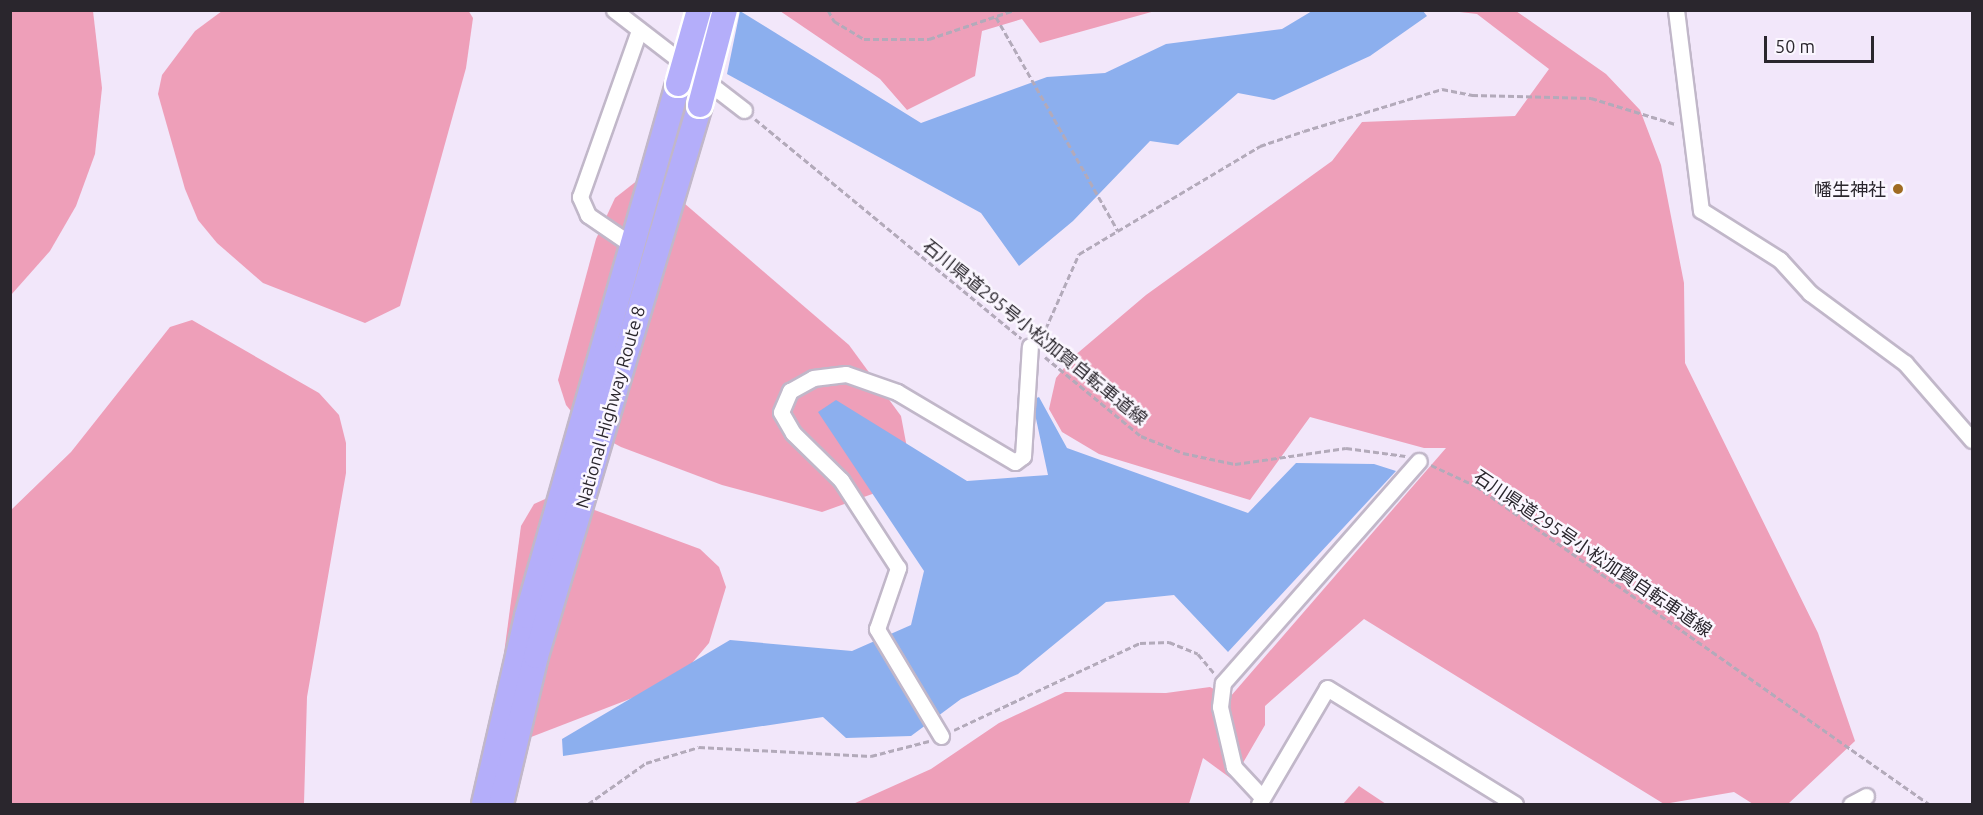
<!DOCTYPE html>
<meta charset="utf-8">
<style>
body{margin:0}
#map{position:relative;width:1983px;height:815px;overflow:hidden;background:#f2e7fa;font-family:Ubuntu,"Noto Sans JP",sans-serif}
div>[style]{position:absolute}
.forest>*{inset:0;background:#ee9fb9}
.water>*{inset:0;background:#8cafee}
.path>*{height:3px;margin-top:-1.5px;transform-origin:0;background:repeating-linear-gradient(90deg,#b3aaba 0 6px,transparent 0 9px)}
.roads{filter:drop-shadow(2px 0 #c1b7c9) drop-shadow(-2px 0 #c1b7c9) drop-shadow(0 2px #c1b7c9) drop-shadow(0 -2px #c1b7c9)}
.minor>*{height:15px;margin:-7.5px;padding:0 7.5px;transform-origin:7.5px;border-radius:7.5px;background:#fff}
.trunk>*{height:24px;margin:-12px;padding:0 12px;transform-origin:12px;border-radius:12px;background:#b4aefa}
.bridges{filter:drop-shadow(2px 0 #fff) drop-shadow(-2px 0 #fff) drop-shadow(0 2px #fff) drop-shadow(0 -2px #fff)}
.trunk-bridge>*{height:24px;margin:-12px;padding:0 12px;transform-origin:12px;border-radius:12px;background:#b4aefa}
.dots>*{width:16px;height:16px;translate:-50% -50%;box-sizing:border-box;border:3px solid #fbf7ff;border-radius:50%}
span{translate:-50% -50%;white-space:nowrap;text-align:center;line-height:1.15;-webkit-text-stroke:5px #fbf7ff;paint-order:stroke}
.poi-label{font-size:18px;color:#2a262d}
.right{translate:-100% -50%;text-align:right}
.street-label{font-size:18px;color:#2a262d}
.frame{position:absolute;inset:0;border:12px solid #2a262d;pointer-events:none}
.scale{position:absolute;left:1764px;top:36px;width:110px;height:27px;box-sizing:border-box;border:3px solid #2a262d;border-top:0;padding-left:8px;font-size:18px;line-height:21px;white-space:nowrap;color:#2a262d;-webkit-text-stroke:4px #fbf7ff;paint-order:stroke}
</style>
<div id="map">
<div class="forest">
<i style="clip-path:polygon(11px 10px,93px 11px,102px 88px,95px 154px,76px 206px,50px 251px,11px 295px)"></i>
<i style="clip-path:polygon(468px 10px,473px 18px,466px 68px,400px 306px,365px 323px,263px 283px,217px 243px,198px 220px,185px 189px,158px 94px,162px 75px,195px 31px,222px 11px)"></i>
<i style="clip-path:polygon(780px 11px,1155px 11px,1040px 43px,1022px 19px,982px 31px,975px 76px,907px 110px,880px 79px)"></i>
<i style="clip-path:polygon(1451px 11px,1516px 11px,1606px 74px,1640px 110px,1661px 165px,1684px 283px,1685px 363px,1818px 633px,1855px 741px,1788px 804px,1753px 804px,1734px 792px,1664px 804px,1364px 619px,1265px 706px,1265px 725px,1233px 780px,1203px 758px,1189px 804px,853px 804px,931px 769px,999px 723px,1065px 692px,1166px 693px,1210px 687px,1230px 697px,1446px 448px,1424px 448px,1310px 417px,1250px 500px,1099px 454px,1062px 432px,1049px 409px,1056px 378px,1073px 357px,1146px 295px,1332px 161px,1362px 122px,1515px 116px,1549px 69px,1477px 14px)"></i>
<i style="clip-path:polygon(643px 176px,656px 179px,849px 345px,901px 416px,907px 448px,889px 488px,822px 512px,722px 485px,621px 447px,584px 427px,566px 405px,558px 380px,596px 239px,615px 198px)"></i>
<i style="clip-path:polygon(192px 320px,319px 393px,339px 415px,346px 443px,346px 473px,307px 697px,304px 804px,11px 804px,11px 510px,71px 452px,170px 327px)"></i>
<i style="clip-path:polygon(554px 495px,700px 549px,719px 567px,726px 587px,709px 643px,692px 663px,635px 697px,513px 744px,497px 706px,521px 526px,534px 504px)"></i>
<i style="clip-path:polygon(1359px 786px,1386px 804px,1343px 804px)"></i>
</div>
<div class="water">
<i style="clip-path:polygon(740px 11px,921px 123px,1047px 77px,1105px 73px,1166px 44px,1282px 29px,1312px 11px,1423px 11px,1427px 16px,1370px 56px,1274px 100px,1238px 93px,1178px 145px,1150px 141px,1073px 221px,1019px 266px,981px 213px,727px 74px)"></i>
<i style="clip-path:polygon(1039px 397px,1067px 448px,1248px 513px,1296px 463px,1374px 464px,1396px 471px,1228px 652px,1174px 595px,1106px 602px,1018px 674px,961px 699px,911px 736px,846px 738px,823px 717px,563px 756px,562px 739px,730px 640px,852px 651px,911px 625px,924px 571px,818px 412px,836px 400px,967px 481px,1048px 475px,1032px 400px)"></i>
</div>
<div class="path">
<i style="left:828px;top:10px;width:13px;rotate:61deg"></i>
<i style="left:834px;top:21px;width:35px;rotate:31deg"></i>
<i style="left:864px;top:39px;width:65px"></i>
<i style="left:929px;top:39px;width:90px;rotate:-18.8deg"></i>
<i style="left:996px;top:17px;width:246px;rotate:60.3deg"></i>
<i style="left:755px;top:119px;width:345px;rotate:39.5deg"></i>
<i style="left:1042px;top:337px;width:91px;rotate:-66deg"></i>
<i style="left:1079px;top:254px;width:211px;rotate:-30.8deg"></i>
<i style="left:1260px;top:146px;width:46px;rotate:-18.8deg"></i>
<i style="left:1304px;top:131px;width:144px;rotate:-16.9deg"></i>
<i style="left:1442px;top:89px;width:31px;rotate:11deg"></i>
<i style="left:1472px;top:95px;width:119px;rotate:1.4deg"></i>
<i style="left:1591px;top:98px;width:88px;rotate:17.2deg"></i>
<i style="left:1045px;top:357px;width:124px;rotate:39.5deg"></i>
<i style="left:1141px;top:436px;width:45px;rotate:22deg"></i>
<i style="left:1183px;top:453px;width:53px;rotate:11.9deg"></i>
<i style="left:1235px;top:464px;width:112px;rotate:-8.2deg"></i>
<i style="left:1346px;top:448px;width:60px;rotate:7.7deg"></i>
<i style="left:1431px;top:465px;width:50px;rotate:25deg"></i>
<i style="left:1476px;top:486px;width:553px;rotate:35.07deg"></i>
<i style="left:954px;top:730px;width:205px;rotate:-25.1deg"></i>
<i style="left:1140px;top:643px;width:29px;rotate:-2deg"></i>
<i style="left:1169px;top:642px;width:31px;rotate:22deg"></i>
<i style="left:1198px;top:654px;width:25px;rotate:50deg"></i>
<i style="left:588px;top:804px;width:71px;rotate:-35.3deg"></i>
<i style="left:646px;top:763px;width:55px;rotate:-16.8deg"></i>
<i style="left:699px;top:747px;width:172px;rotate:3deg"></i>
<i style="left:871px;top:756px;width:60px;rotate:-14.5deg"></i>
</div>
<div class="roads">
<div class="minor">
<i style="left:614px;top:10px;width:164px;rotate:37.6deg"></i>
<i style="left:1676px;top:10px;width:202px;rotate:82.9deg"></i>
<i style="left:1701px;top:210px;width:93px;rotate:32.3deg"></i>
<i style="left:1780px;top:260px;width:45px;rotate:47.7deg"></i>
<i style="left:1810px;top:293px;width:118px;rotate:36.4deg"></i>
<i style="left:1905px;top:363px;width:102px;rotate:49deg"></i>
<i style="left:629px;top:243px;width:50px;rotate:-145.7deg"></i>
<i style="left:588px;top:215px;width:20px;rotate:-114deg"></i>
<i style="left:580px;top:197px;width:177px;rotate:-70.5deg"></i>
<i style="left:941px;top:736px;width:125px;rotate:-120.9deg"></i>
<i style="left:877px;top:629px;width:65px;rotate:-71deg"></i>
<i style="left:898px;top:568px;width:105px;rotate:-122.9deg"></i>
<i style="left:841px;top:480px;width:67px;rotate:-135.6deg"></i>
<i style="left:793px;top:433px;width:24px;rotate:-120deg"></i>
<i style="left:781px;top:412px;width:23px;rotate:-67deg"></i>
<i style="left:790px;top:391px;width:26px;rotate:-29deg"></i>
<i style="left:813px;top:378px;width:33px;rotate:-7deg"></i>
<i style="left:846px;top:374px;width:54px;rotate:19.4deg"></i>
<i style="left:897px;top:392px;width:137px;rotate:30.7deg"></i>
<i style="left:1015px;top:462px;width:10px;rotate:-37deg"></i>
<i style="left:1023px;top:456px;width:110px;rotate:-86.4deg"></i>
<i style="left:1261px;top:796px;width:40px;rotate:-133deg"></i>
<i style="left:1234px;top:767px;width:62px;rotate:-103.1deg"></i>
<i style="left:1220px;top:707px;width:24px;rotate:-83deg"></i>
<i style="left:1223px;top:683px;width:296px;rotate:-48.6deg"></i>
<i style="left:1259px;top:804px;width:134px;rotate:-59.6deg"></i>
<i style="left:1327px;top:688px;width:221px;rotate:31.7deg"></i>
<i style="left:1851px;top:804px;width:17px;rotate:-28deg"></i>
</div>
<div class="trunk">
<i style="left:484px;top:804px;width:193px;rotate:-77.1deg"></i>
<i style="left:527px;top:616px;width:553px;rotate:-74.15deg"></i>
<i style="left:501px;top:804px;width:152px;rotate:-76.7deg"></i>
<i style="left:536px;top:656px;width:575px;rotate:-73.42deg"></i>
</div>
</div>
<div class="bridges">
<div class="trunk-bridge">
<i style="left:678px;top:84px;width:77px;rotate:-74.2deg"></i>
<i style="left:700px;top:105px;width:98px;rotate:-75.3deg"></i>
</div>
</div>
<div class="dots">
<i style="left:1898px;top:189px;background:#9f6b22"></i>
</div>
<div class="poi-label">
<span class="right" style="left:1886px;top:189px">幡生神社</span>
</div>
<div class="street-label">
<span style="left:1035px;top:332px;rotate:39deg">石川県道295号小松加賀自転車道線</span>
<span style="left:610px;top:407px;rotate:-74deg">National Highway Route 8</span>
<span style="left:1593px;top:553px;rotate:34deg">石川県道295号小松加賀自転車道線</span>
</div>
<div class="frame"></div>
<div class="scale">50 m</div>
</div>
